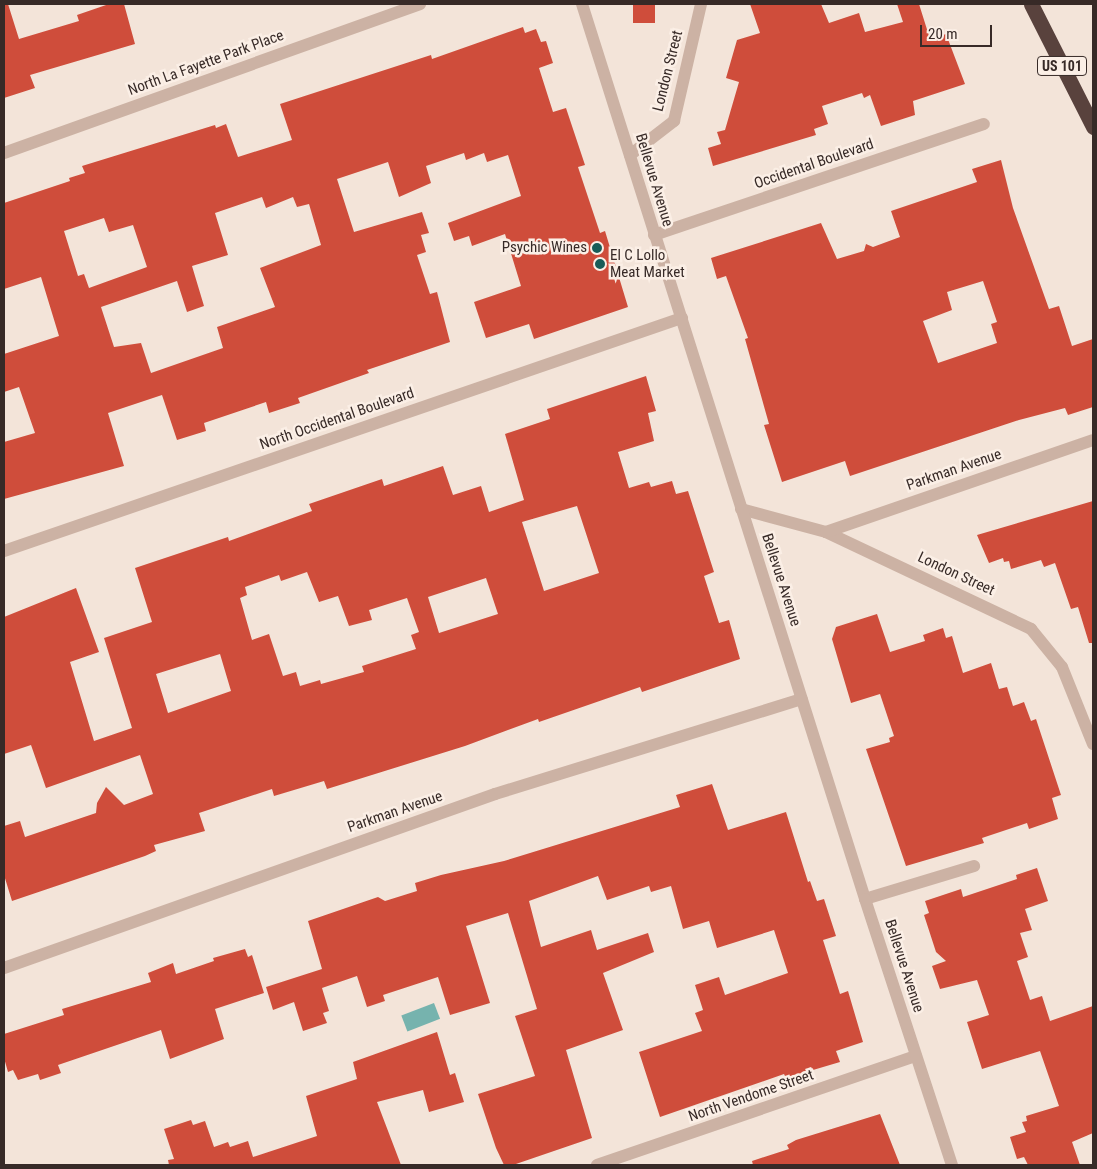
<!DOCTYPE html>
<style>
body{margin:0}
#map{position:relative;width:1097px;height:1169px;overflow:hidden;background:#f3e4d9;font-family:"Roboto Condensed",sans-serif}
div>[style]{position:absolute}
.water>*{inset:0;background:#76b3ae;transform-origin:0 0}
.building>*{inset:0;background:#cf4d3b;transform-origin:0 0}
.minor>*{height:12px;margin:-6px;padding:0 6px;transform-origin:6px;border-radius:6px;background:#ccb2a4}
.tertiary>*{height:12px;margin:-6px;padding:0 6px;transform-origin:6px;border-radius:6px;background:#ccb2a4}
.motorway>*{height:15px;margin:-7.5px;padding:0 7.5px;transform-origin:7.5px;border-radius:7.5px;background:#59423d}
.dots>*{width:14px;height:14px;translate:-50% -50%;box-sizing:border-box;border:2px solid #fbefe6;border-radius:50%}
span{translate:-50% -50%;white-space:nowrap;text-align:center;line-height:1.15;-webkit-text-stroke:5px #fbefe6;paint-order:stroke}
.shield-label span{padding:1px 4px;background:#fbefe6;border:1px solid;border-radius:4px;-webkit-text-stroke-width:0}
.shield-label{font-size:14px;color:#372a27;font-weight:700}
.street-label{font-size:15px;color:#372a27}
.poi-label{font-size:15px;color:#372a27}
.right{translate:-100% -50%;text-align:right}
.left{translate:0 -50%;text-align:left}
.frame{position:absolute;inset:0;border:5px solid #372a27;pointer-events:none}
.scale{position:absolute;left:920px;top:25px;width:72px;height:22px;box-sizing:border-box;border:2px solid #372a27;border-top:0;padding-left:6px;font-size:15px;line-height:18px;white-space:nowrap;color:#372a27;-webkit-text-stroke:4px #fbefe6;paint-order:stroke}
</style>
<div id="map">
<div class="water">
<i style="left:434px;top:1003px;width:17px;height:35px;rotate:69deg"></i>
</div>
<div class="building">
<i style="clip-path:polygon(4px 4px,8px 4px,19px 39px,79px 21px,77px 15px,109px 4px,124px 4px,135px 44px,30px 75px,35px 88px,4px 98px)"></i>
<i style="left:633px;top:4px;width:22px;height:19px"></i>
<i style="clip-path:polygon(750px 4px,821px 4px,829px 23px,859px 13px,865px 32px,903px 22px,897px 4px,919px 4px,930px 39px,946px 34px,965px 84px,913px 101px,915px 115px,881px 126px,870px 95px,864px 98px,862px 93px,822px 106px,828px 124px,814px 129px,816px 135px,713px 166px,708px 148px,721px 144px,717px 132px,725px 130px,739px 82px,726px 78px,737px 40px,760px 33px)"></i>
<i style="clip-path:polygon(evenodd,523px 27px,525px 33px,536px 29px,541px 42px,546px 41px,553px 63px,539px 68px,553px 112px,566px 108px,585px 165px,578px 167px,600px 233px,605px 231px,628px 307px,534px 339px,529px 324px,486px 338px,474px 302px,521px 286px,505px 234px,472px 246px,469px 236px,454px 241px,448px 223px,521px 196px,508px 155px,487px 162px,484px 153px,466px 160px,464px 153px,426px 166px,431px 183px,399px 197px,388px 162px,337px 179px,354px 232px,422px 212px,429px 233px,421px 235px,426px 252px,417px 255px,430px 294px,437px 292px,450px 342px,367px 370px,369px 373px,298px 398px,300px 403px,269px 413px,266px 402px,204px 423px,206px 431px,177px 440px,162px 395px,108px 413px,124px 466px,4px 499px,4px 442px,35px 433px,19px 387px,4px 392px,4px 354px,59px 336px,41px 277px,4px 289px,4px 203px,70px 181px,69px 178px,85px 173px,82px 166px,215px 125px,216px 128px,226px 124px,238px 157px,292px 140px,280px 104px,431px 55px,432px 59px,523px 27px,262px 197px,266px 208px,293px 197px,297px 207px,309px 204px,321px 245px,260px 268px,275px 307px,217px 327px,223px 348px,151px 373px,141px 343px,114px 347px,101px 307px,177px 281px,187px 312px,204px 306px,192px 266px,228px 255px,215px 213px,262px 197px,523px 27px,104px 218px,109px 232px,133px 225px,147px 267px,89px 288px,84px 274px,78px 276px,64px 231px,104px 218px)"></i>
<i style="clip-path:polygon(evenodd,1001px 160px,1013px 208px,1049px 309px,1059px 306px,1072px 346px,1093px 339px,1093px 407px,1068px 415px,1065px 408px,1019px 420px,850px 476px,845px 461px,782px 482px,764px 425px,769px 424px,745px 339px,748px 338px,726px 276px,717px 279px,711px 258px,821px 223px,837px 259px,864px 251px,866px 244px,873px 247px,900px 237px,891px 211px,977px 182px,972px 169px,1001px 160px,983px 281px,997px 322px,991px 324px,997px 343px,938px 363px,923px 321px,952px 310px,947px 292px,983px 281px)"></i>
<i style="clip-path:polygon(evenodd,646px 376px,656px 411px,648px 413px,654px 441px,618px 452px,629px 488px,649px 482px,651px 487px,672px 481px,676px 494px,688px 491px,714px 572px,704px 576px,712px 601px,719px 623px,729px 620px,740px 659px,642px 692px,640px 687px,539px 722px,538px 719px,465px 746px,327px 789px,324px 781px,274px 796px,272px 789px,199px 813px,205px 831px,154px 845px,156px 851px,145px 856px,12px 901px,4px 875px,4px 826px,20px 821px,25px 837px,96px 813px,97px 803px,106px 787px,124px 805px,153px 794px,140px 755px,46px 788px,31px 745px,4px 754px,4px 617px,76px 588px,99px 652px,70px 662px,94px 741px,132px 728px,104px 638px,152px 622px,135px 568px,228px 537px,229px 541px,312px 511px,309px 504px,382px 479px,384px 486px,443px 466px,453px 495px,481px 486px,489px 512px,524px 500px,505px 434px,550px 419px,547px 409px,646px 376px,577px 506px,599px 573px,544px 591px,522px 522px,577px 506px,646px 376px,307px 572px,319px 602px,338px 596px,349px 626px,372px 620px,369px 610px,407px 598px,419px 632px,411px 635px,416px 649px,362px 666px,364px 672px,321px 684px,320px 680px,300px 686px,296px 672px,283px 676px,269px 634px,252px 640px,240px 598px,247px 595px,245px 587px,279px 575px,281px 581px,307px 572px,646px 376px,486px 578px,498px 614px,439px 633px,428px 597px,486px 578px,646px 376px,220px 654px,231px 691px,168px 713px,156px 674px,220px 654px)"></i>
<i style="clip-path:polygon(1093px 501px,1093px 643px,1089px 643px,1078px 607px,1071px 609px,1055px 563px,1044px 567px,1041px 560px,1011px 569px,1009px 561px,1004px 562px,1003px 558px,989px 563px,977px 535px)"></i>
<i style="clip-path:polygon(877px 614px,890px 652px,925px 641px,923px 635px,943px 628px,946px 638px,952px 636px,963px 673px,991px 663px,999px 689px,1007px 687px,1013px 706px,1024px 702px,1031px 721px,1036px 719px,1061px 795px,1052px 798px,1058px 819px,1029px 829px,1027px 823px,982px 838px,984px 843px,906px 866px,866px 749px,890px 742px,889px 738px,894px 736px,880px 694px,851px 703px,832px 639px,836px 627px)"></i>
<i style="clip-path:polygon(712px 784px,728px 830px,786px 812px,808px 882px,810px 881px,817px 901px,824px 899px,836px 936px,823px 940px,840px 994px,848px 991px,863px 1042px,836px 1051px,840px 1062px,786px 1078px,784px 1074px,660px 1117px,639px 1052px,702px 1031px,695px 1013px,703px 1010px,695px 985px,719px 977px,725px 995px,788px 973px,774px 930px,717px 948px,709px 921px,683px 929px,671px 886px,651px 892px,649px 886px,607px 900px,598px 876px,529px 901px,541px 947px,591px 930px,597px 950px,648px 933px,654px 952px,603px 973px,623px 1030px,566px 1050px,592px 1138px,513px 1165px,504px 1165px,496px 1148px,478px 1094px,535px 1076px,515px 1016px,537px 1009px,508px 913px,466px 926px,490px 1003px,450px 1015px,438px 977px,383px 995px,385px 1001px,367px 1007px,357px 976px,322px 988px,329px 1011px,323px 1013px,327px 1023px,303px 1031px,294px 1002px,273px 1010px,266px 987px,322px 969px,308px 921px,378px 897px,385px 901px,417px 891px,415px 883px,441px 875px,504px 861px,680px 807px,676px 795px)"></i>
<i style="clip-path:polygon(1037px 868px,1048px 901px,1025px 909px,1032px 930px,1020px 933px,1028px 957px,1017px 961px,1030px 1000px,1042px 996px,1050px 1021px,1093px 1006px,1093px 1133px,1072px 1142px,1080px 1165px,1028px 1165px,1024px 1157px,1017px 1159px,1010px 1137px,1026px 1132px,1022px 1122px,1027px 1121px,1026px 1116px,1059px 1106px,1040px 1051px,982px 1069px,967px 1022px,989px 1015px,977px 980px,940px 989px,932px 966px,946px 961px,936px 952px,924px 915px,929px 913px,925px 901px,961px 889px,963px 897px,1017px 879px,1016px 875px)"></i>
<i style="clip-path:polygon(245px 949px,248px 957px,252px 955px,264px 993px,215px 1009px,224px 1039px,170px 1059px,161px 1030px,58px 1065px,61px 1073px,40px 1080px,38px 1074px,18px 1080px,13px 1070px,8px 1072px,4px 1058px,4px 1034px,64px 1015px,62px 1009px,151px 982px,148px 973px,173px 963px,176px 974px,214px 961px,213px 958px)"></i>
<i style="clip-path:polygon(437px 1032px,450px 1075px,455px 1073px,464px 1102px,429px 1112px,423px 1090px,377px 1102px,401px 1165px,169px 1165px,168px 1160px,174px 1159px,164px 1129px,191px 1120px,193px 1125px,205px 1121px,214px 1147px,228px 1142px,230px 1147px,248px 1141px,253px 1157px,317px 1136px,306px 1096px,357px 1079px,353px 1062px)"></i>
<i style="clip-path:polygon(880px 1114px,900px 1165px,753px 1165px,752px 1161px,789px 1149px,787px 1145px,796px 1140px)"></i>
</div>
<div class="minor">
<i style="left:4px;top:153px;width:442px;rotate:-19.7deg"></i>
<i style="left:630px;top:155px;width:56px;rotate:-37.7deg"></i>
<i style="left:674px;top:121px;width:120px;rotate:-77deg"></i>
<i style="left:654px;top:235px;width:348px;rotate:-18.6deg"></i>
<i style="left:741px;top:509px;width:88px;rotate:15.1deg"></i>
<i style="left:826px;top:532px;width:227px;rotate:25.3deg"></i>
<i style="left:1031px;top:629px;width:49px;rotate:50.8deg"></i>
<i style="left:1062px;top:667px;width:83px;rotate:68.1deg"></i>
<i style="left:826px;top:532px;width:282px;rotate:-19deg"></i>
<i style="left:4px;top:551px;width:717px;rotate:-18.97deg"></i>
<i style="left:865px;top:899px;width:114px;rotate:-16.8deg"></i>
<i style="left:4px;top:968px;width:521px;rotate:-19.51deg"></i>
<i style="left:495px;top:794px;width:321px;rotate:-17.2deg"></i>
<i style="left:597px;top:1165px;width:337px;rotate:-18.9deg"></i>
</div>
<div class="tertiary">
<i style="left:582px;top:4px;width:939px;rotate:72.45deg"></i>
<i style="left:865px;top:899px;width:280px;rotate:71.9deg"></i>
</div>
<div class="motorway">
<i style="left:1031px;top:4px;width:138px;rotate:63.2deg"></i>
</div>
<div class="dots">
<i style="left:597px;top:248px;background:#195c58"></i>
<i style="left:600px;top:264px;background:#195c58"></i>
</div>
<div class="shield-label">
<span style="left:1062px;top:66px">US 101</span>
</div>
<div class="street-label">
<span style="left:206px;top:63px;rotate:-20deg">North La Fayette Park Place</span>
<span style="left:668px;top:71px;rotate:-76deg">London Street</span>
<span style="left:814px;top:164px;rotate:-19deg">Occidental Boulevard</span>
<span style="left:654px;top:180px;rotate:73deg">Bellevue Avenue</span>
<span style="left:337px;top:419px;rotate:-19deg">North Occidental Boulevard</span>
<span style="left:954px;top:470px;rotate:-19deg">Parkman Avenue</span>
<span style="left:956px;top:574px;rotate:25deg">London Street</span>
<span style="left:781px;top:580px;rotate:72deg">Bellevue Avenue</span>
<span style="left:395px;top:812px;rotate:-19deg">Parkman Avenue</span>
<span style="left:904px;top:966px;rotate:72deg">Bellevue Avenue</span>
<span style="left:751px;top:1096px;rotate:-19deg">North Vendome Street</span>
</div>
<div class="poi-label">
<span class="right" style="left:587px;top:248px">Psychic Wines</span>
<span class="left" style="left:610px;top:264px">El C Lollo<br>Meat Market</span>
</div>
<div class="frame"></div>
<div class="scale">20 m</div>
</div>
